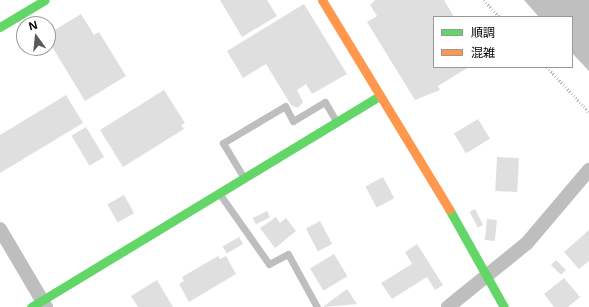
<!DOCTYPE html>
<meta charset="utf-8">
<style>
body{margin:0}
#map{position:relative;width:589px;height:307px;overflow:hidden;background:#fff;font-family:"Open Sans","Noto Sans JP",sans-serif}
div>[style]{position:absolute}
.water>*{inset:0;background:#bfbfbf}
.building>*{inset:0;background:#dfdfdf;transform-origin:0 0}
.path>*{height:2.5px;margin-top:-1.25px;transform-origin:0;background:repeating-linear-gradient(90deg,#b9b9b9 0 1px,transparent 0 3px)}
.lane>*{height:7px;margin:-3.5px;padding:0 3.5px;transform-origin:3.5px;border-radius:3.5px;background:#bebebe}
.street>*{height:14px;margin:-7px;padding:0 7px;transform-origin:7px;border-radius:7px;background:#bebebe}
.fast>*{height:9px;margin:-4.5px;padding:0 4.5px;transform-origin:4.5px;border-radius:4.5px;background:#63d668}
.slow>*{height:9px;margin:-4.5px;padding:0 4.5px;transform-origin:4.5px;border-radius:4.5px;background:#ff974d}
span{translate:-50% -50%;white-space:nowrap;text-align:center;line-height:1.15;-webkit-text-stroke:3px #fff;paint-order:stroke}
.legend{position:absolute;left:433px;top:16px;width:140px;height:52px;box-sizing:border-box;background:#fff;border:1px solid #999;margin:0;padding:5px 7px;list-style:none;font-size:12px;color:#000}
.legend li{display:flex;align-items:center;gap:8px;height:20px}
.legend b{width:20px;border:1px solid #999}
.north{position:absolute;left:16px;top:16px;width:40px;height:40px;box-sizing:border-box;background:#fff;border:1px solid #999;border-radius:50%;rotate:345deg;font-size:11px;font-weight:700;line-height:16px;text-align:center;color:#000}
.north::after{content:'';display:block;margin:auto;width:14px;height:18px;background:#595959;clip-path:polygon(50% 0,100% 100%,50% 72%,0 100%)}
</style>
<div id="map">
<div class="water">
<i style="clip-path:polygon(524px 0,589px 0,589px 71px,572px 53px,572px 17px,539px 17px)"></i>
</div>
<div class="building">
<i style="clip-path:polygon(220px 0,267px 0,277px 16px,242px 37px)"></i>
<i style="clip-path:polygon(375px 0,444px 0,454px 17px,434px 17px,434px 67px,469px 67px,438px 86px,440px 90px,415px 100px,367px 22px,377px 16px,370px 5px)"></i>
<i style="clip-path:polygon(304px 4px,347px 74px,312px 94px,306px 84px,297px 90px,303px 102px,298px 108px,291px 105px,266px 64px,243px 78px,227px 51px)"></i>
<i style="clip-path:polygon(81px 14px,94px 35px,99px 32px,126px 76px,85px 101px,48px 40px,48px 34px)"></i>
<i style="clip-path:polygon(164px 90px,185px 123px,181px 125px,184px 129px,123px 167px,100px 130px)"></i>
<i style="clip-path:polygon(66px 95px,83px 123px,0 173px,0 135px)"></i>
<i style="left:478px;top:119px;width:23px;height:28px;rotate:59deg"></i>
<i style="left:86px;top:127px;width:35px;height:17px;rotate:59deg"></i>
<i style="left:497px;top:157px;width:22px;height:34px;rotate:3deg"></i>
<i style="left:383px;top:177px;width:24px;height:20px;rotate:62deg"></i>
<i style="left:124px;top:195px;width:21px;height:19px;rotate:61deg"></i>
<i style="left:475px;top:209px;width:18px;height:6px;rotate:63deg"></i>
<i style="left:267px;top:211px;width:7px;height:16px;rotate:63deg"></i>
<i style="clip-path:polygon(276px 217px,280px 223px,286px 218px,296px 231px,275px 248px,260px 228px)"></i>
<i style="left:487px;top:219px;width:10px;height:21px;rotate:6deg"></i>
<i style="left:320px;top:221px;width:26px;height:16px;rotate:62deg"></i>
<i style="clip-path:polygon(589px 230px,589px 261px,579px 269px,564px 252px)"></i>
<i style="left:239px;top:237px;width:8px;height:19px;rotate:60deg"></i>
<i style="clip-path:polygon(417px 244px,443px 285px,435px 290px,427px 277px,392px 299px,381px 283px,412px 264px,405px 252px)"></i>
<i style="left:334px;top:254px;width:26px;height:28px;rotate:59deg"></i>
<i style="clip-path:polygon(218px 256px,220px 259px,226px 256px,236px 274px,189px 302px,179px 284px,184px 281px,182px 277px)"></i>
<i style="left:556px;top:260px;width:14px;height:7px;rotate:45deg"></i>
<i style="clip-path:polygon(564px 278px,580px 297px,568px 307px,554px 307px,544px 294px)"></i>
<i style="clip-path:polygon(157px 280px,173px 307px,138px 307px,131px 296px)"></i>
<i style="clip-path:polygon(347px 289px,357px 304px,324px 307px,324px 306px)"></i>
</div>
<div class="path">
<i style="left:484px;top:0;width:23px;rotate:47deg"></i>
<i style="left:547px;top:67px;width:62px;rotate:47deg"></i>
</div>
<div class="lane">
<i style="left:244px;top:178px;width:41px;rotate:-121deg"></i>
<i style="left:223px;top:143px;width:72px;rotate:-30.8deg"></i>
<i style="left:285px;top:106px;width:17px;rotate:62deg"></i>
<i style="left:293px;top:121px;width:37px;rotate:-31deg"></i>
<i style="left:325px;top:102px;width:22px;rotate:60deg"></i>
<i style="left:221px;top:196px;width:83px;rotate:54.8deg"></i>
<i style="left:269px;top:264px;width:21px;rotate:-28deg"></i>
<i style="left:288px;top:254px;width:60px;rotate:61.3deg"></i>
</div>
<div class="street">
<i style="left:0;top:229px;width:91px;rotate:59.5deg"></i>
<i style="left:448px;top:307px;width:102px;rotate:-39deg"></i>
<i style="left:527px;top:243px;width:96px;rotate:-49.7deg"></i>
</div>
<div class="fast">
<i style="left:0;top:27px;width:52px;rotate:-31deg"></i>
<i style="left:449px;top:209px;width:112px;rotate:60.7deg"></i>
<i style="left:31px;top:307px;width:408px;rotate:-31.2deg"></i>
</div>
<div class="slow">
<i style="left:322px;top:0;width:245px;rotate:58.7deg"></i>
</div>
<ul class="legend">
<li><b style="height:5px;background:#63d668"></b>順調</li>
<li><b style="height:5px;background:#ff974d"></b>混雑</li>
</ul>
<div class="north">N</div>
</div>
